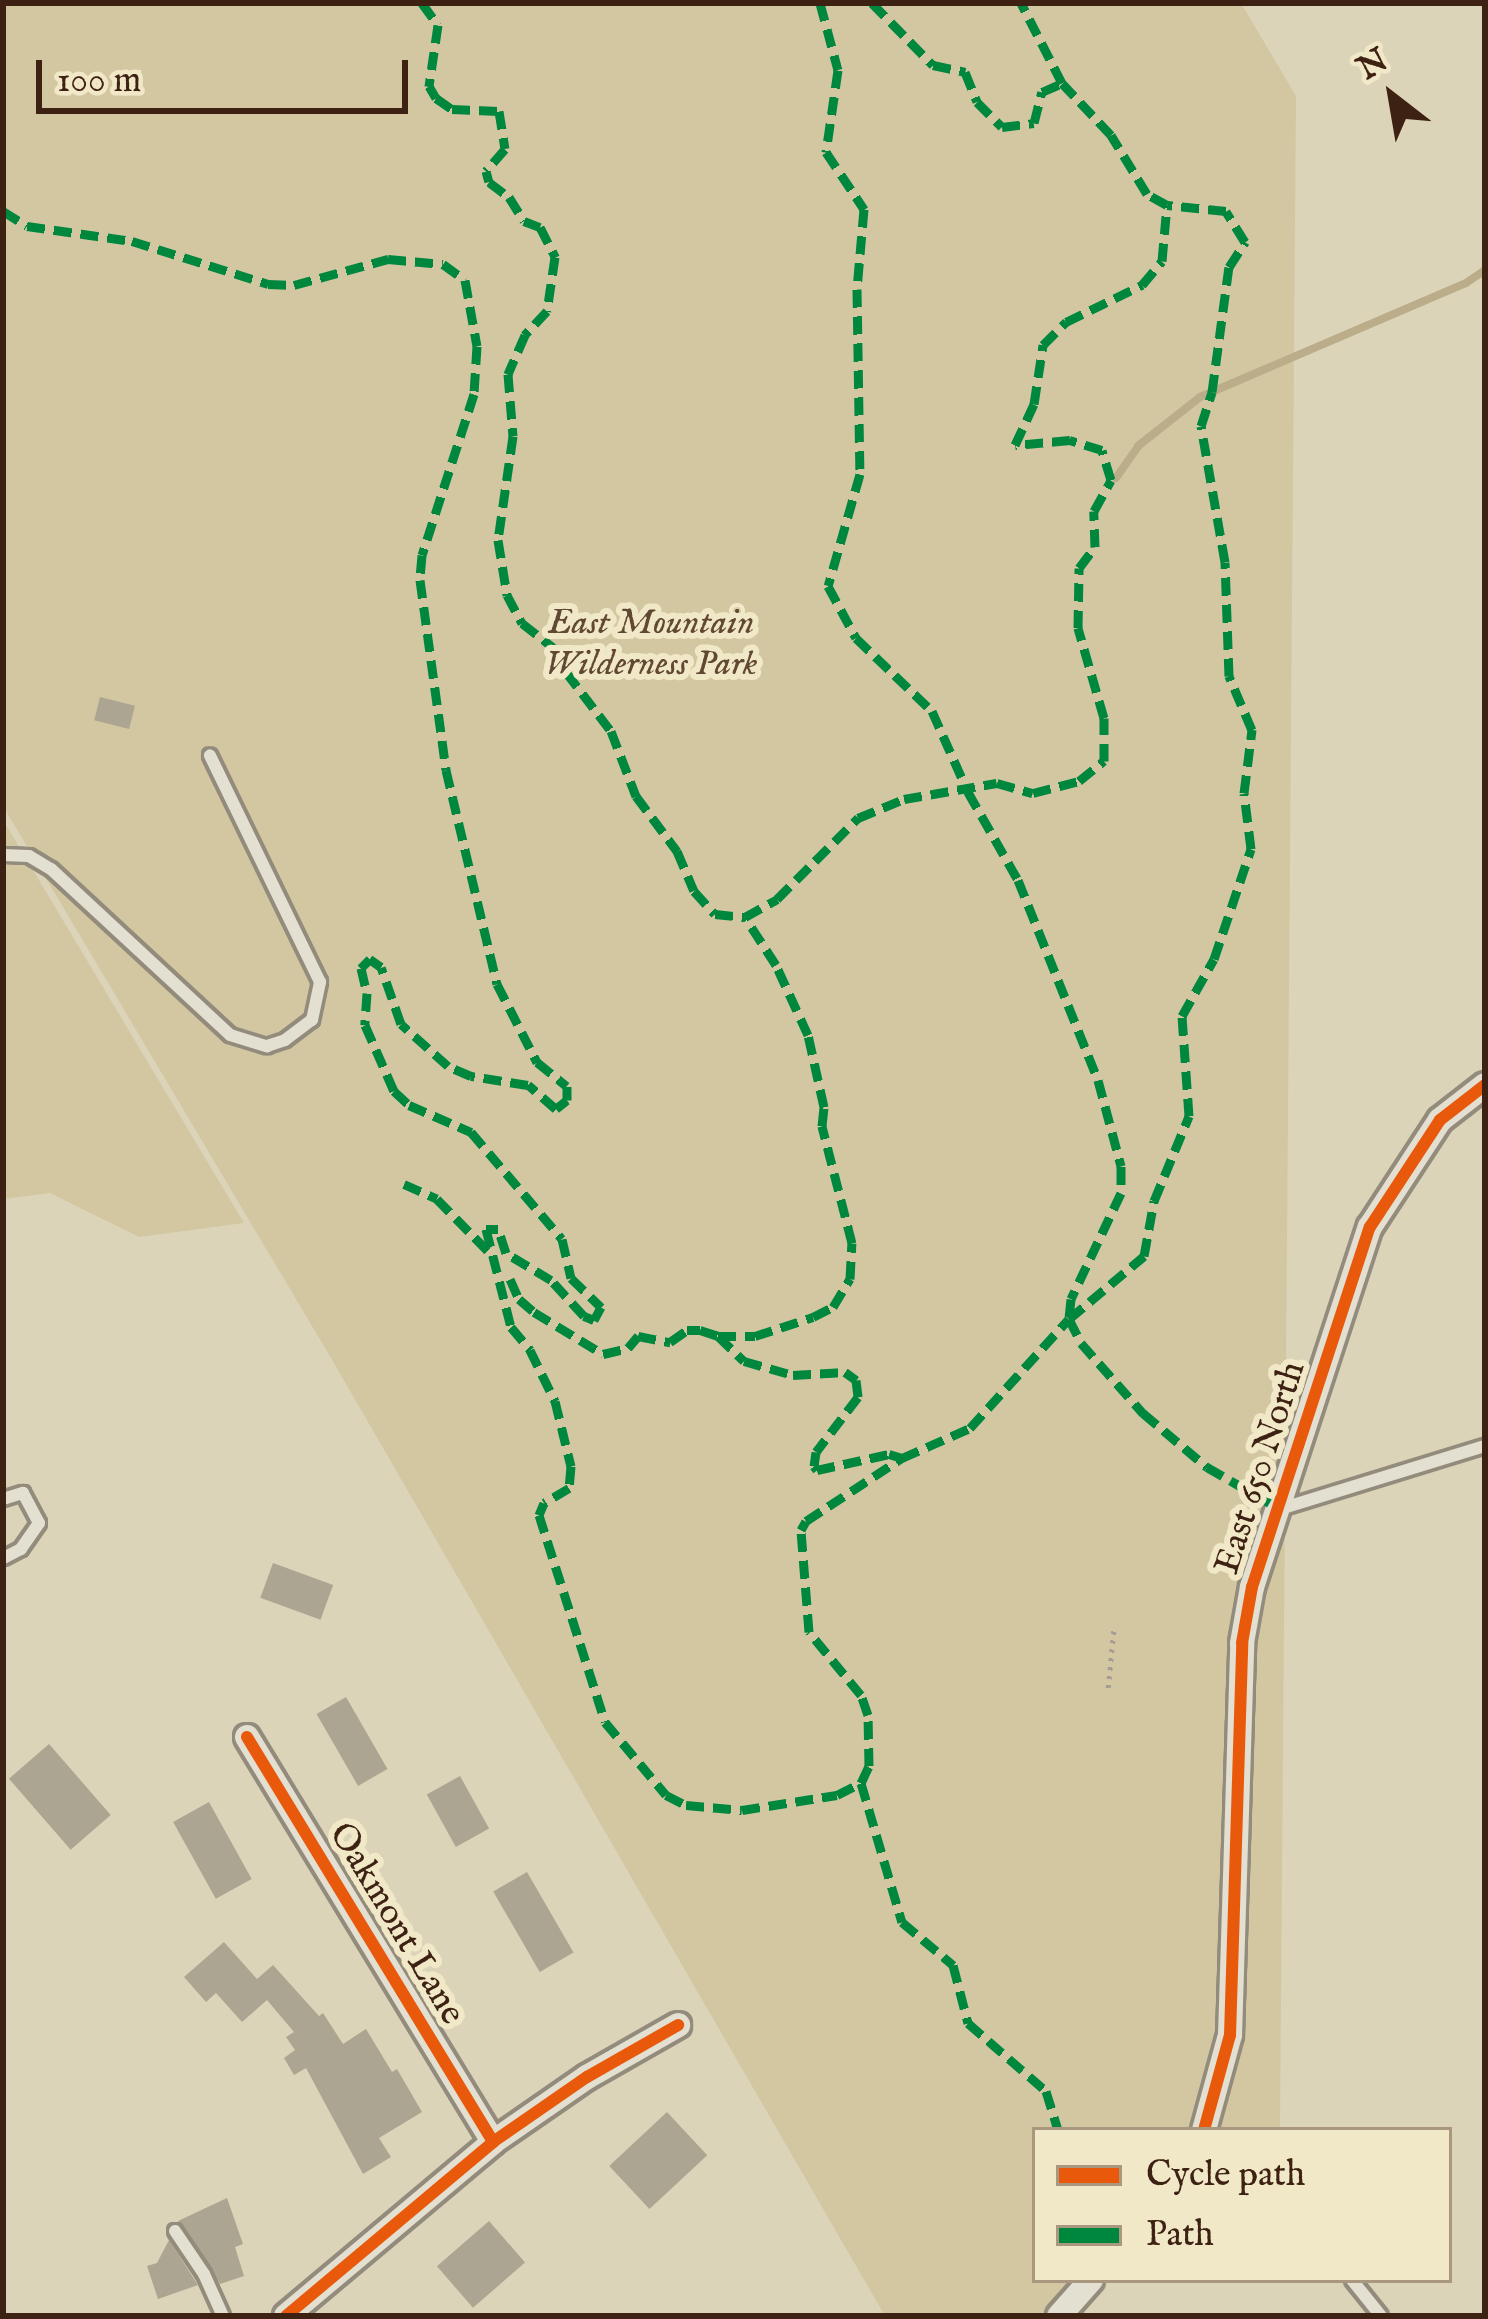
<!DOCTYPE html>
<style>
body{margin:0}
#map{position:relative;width:1488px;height:2319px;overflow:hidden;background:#dbd4b9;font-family:"IM FELL English",serif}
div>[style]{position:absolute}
.green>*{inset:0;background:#d3c7a2}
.stream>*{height:8px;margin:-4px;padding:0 4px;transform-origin:4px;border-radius:4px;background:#bcad8a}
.building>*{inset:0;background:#aca592;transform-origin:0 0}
.path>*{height:4.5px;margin-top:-2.25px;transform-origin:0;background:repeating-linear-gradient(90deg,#a59e94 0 3px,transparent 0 9px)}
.roads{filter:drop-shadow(3px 0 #938b7b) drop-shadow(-3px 0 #938b7b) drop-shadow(0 3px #938b7b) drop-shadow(0 -3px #938b7b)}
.service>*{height:12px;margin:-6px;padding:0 6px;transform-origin:6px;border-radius:6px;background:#e3dfd1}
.minor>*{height:24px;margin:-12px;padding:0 12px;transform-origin:12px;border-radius:12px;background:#e3dfd1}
.quiet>*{height:9px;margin-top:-4.5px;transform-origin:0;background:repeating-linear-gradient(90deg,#00873e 0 18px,transparent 0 27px)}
.cycleway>*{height:12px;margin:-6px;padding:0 6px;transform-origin:6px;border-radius:6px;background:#e8590c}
span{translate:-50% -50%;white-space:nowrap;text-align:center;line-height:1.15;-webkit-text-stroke:12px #f1e8c8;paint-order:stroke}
.park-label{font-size:36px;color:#614832;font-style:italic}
.street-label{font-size:36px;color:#3d2112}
.frame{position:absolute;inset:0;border:6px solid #3d2112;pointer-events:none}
.legend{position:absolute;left:1032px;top:2127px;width:420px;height:156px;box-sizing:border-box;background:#f1e8c8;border:3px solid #a9987f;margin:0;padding:15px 21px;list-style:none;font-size:36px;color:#3d2112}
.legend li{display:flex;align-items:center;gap:24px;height:60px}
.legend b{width:60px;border:3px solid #a9987f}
.north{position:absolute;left:1332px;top:36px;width:120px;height:120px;-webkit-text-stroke:9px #f1e8c8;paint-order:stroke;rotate:329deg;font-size:33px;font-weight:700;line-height:48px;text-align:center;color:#3d2112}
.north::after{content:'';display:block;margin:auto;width:42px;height:54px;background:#3d2112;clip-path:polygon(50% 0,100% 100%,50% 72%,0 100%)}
.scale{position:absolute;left:36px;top:60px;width:372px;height:54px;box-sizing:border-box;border:6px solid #3d2112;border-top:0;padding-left:15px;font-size:36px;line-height:42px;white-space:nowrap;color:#3d2112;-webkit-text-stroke:9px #f1e8c8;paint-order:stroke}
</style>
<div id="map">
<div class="green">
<i style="clip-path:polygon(3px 3px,1241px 3px,1296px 96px,1280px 2130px,1035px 2130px,1035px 2280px,1100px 2280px,1038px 2316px,885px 2316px,331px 1358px,3px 806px)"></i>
<i style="clip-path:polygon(3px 820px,244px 1223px,139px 1237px,50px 1193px,3px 1199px)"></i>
</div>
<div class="stream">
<i style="left:1116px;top:478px;width:39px;rotate:-55deg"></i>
<i style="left:1138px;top:446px;width:79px;rotate:-38.3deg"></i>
<i style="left:1200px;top:397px;width:289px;rotate:-23.2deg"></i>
<i style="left:1466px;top:283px;width:23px;rotate:-34deg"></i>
</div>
<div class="building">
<i style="left:100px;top:697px;width:36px;height:24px;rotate:14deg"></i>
<i style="left:273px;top:1563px;width:64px;height:37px;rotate:20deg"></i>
<i style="left:346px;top:1697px;width:83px;height:34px;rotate:60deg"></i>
<i style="left:49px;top:1744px;width:94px;height:53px;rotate:49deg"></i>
<i style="left:460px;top:1776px;width:60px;height:38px;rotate:61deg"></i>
<i style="left:209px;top:1802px;width:88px;height:41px;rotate:61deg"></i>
<i style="left:527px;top:1872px;width:93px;height:39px;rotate:60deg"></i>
<i style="clip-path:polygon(224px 1942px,257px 1979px,273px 1965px,319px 2016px,323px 2013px,343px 2044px,366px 2029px,392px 2072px,397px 2069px,422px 2112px,379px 2138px,391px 2157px,363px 2174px,306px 2068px,294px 2075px,284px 2058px,295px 2050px,286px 2037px,294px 2032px,267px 2000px,242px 2022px,216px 1993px,206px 2002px,184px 1977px)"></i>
<i style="left:667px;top:2112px;width:59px;height:79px;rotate:47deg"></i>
<i style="clip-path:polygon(227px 2198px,243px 2244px,235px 2247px,244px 2276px,220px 2284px,178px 2221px)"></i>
<i style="left:489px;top:2221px;width:55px;height:69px;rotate:49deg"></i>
<i style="clip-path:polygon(169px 2240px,198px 2285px,158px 2299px,147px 2266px,157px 2263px)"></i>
</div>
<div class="path">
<i style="left:1108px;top:1688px;width:62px;rotate:-84.5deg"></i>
</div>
<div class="roads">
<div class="service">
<i style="left:3px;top:855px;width:26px;rotate:2deg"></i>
<i style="left:29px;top:856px;width:26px;rotate:31deg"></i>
<i style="left:51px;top:869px;width:244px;rotate:42.8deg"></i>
<i style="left:230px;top:1035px;width:39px;rotate:17deg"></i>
<i style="left:267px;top:1046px;width:19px;rotate:-18deg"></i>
<i style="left:285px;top:1040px;width:34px;rotate:-37deg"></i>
<i style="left:312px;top:1020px;width:39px;rotate:-78deg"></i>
<i style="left:320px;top:982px;width:252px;rotate:-115.9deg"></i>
<i style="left:3px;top:1499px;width:21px;rotate:-17deg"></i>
<i style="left:23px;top:1493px;width:34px;rotate:62deg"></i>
<i style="left:39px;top:1523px;width:32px;rotate:125deg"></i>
<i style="left:21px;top:1549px;width:20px;rotate:153deg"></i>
<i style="left:1280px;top:1509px;width:214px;rotate:-17.1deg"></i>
<i style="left:175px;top:2231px;width:52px;rotate:56deg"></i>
<i style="left:204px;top:2274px;width:46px;rotate:65.7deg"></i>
<i style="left:1352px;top:2280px;width:46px;rotate:51.1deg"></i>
</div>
<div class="minor">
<i style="left:247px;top:1737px;width:474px;rotate:58.7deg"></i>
<i style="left:1204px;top:2130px;width:98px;rotate:-74.7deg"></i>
<i style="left:1230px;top:2035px;width:392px;rotate:-88.2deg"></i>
<i style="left:1242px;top:1643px;width:57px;rotate:-79.9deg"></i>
<i style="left:1252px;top:1587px;width:379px;rotate:-71.9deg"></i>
<i style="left:1370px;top:1227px;width:128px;rotate:-56.8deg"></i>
<i style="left:1440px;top:1120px;width:57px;rotate:-37.9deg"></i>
<i style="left:286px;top:2316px;width:270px;rotate:-40deg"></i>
<i style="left:493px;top:2142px;width:114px;rotate:-34.7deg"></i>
<i style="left:587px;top:2077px;width:105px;rotate:-29.7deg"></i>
<i style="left:1059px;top:2316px;width:48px;rotate:-48.4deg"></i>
</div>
</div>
<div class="quiet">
<i style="left:422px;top:3px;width:27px;rotate:54deg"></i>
<i style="left:438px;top:25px;width:62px;rotate:98.4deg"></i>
<i style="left:429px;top:86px;width:14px;rotate:60deg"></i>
<i style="left:436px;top:98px;width:19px;rotate:35deg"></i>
<i style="left:452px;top:109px;width:47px;rotate:2.4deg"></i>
<i style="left:499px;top:111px;width:38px;rotate:81deg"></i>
<i style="left:505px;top:149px;width:29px;rotate:131deg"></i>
<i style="left:486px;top:171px;width:11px;rotate:75deg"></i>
<i style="left:489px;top:182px;width:25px;rotate:37deg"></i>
<i style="left:509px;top:197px;width:28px;rotate:58deg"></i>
<i style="left:524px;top:221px;width:17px;rotate:21deg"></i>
<i style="left:540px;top:227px;width:34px;rotate:63deg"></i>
<i style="left:555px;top:257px;width:55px;rotate:98.4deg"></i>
<i style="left:547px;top:311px;width:33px;rotate:133deg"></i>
<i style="left:525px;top:335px;width:43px;rotate:113.6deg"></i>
<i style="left:508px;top:374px;width:62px;rotate:85.4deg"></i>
<i style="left:513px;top:436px;width:105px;rotate:98.2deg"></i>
<i style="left:498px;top:540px;width:56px;rotate:80.7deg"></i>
<i style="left:507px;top:595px;width:32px;rotate:62deg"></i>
<i style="left:522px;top:623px;width:47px;rotate:38.1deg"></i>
<i style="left:559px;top:652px;width:21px;rotate:71deg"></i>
<i style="left:566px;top:672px;width:74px;rotate:52.7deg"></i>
<i style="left:611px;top:731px;width:70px;rotate:69deg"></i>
<i style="left:636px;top:796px;width:69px;rotate:53.3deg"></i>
<i style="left:677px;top:851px;width:43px;rotate:67deg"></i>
<i style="left:694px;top:891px;width:31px;rotate:48deg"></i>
<i style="left:715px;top:914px;width:30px;rotate:6deg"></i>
<i style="left:745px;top:917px;width:37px;rotate:-29deg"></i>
<i style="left:777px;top:899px;width:115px;rotate:-45deg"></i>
<i style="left:858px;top:818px;width:50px;rotate:-22.4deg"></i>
<i style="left:904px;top:799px;width:94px;rotate:-9.8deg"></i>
<i style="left:997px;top:783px;width:37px;rotate:16deg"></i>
<i style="left:1033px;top:793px;width:48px;rotate:-14.6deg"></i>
<i style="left:1079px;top:781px;width:32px;rotate:-39deg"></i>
<i style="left:1104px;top:761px;width:43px;rotate:-90deg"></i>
<i style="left:1104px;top:718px;width:94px;rotate:-106.1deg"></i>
<i style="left:1078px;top:628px;width:60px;rotate:-89deg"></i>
<i style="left:1079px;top:568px;width:26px;rotate:-53deg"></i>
<i style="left:1095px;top:547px;width:36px;rotate:-92deg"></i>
<i style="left:1094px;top:511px;width:35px;rotate:-61deg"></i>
<i style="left:1111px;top:480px;width:31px;rotate:-107deg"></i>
<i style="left:1102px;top:450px;width:34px;rotate:-163deg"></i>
<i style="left:1070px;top:440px;width:55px;rotate:174.8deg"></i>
<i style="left:1015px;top:445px;width:45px;rotate:-65.1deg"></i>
<i style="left:1034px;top:404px;width:60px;rotate:-81.3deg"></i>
<i style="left:1043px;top:345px;width:33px;rotate:-45deg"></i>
<i style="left:1066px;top:322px;width:85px;rotate:-26deg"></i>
<i style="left:1142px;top:285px;width:31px;rotate:-50deg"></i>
<i style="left:1162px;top:261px;width:56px;rotate:-84.9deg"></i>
<i style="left:820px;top:3px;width:69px;rotate:75deg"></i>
<i style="left:838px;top:70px;width:83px;rotate:98.3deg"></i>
<i style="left:826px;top:152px;width:69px;rotate:56.3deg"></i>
<i style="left:864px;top:209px;width:80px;rotate:95deg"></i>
<i style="left:857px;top:289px;width:185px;rotate:89.1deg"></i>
<i style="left:860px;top:474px;width:116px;rotate:105.9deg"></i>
<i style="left:828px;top:586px;width:59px;rotate:61.7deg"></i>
<i style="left:856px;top:638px;width:105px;rotate:43.8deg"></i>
<i style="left:932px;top:711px;width:89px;rotate:66deg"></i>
<i style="left:968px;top:792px;width:101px;rotate:60.4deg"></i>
<i style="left:1018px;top:880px;width:215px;rotate:68.2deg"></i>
<i style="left:1098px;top:1080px;width:89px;rotate:75deg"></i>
<i style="left:1121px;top:1166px;width:27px;rotate:90deg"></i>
<i style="left:1121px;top:1193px;width:117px;rotate:115.3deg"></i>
<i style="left:1071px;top:1299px;width:20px;rotate:96deg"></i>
<i style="left:1069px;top:1319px;width:27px;rotate:63deg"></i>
<i style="left:1081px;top:1343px;width:94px;rotate:48.5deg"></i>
<i style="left:1143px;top:1413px;width:84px;rotate:40.2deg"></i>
<i style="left:1207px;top:1467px;width:84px;rotate:29.9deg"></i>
<i style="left:872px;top:3px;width:87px;rotate:45.5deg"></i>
<i style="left:933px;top:65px;width:33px;rotate:12deg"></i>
<i style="left:965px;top:72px;width:32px;rotate:68deg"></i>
<i style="left:977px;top:102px;width:35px;rotate:45deg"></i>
<i style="left:1002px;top:127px;width:32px;rotate:-7deg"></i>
<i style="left:1034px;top:123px;width:32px;rotate:-76deg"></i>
<i style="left:1042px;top:92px;width:22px;rotate:-24deg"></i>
<i style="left:3px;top:211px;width:28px;rotate:32deg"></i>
<i style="left:27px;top:226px;width:106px;rotate:8.1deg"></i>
<i style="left:132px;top:241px;width:143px;rotate:17.5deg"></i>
<i style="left:268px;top:284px;width:26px;rotate:2deg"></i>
<i style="left:294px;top:285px;width:98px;rotate:-15.5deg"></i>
<i style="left:388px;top:259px;width:55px;rotate:5.2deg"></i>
<i style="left:443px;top:264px;width:27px;rotate:36deg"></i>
<i style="left:465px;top:280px;width:67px;rotate:79.7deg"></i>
<i style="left:477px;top:346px;width:48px;rotate:93.6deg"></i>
<i style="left:474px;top:394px;width:169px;rotate:107.9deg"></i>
<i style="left:422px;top:555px;width:25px;rotate:95deg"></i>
<i style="left:420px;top:580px;width:192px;rotate:82.2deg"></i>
<i style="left:446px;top:770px;width:220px;rotate:76.6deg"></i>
<i style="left:497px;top:984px;width:88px;rotate:62.9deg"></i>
<i style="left:537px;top:1062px;width:38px;rotate:39deg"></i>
<i style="left:567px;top:1086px;width:14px;rotate:90deg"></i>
<i style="left:567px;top:1100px;width:14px;rotate:141deg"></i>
<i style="left:556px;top:1109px;width:37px;rotate:-139deg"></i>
<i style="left:528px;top:1085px;width:58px;rotate:-171deg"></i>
<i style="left:471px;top:1076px;width:25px;rotate:-157deg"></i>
<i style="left:448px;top:1066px;width:63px;rotate:-138.2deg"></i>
<i style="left:401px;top:1024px;width:60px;rotate:-109.3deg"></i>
<i style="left:381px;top:967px;width:14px;rotate:-144deg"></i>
<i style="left:370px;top:959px;width:13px;rotate:135deg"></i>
<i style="left:361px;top:968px;width:26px;rotate:77deg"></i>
<i style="left:367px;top:993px;width:32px;rotate:94deg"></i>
<i style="left:365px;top:1025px;width:72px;rotate:66.3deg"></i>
<i style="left:394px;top:1091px;width:21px;rotate:43deg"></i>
<i style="left:409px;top:1105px;width:68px;rotate:23.5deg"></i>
<i style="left:471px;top:1132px;width:140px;rotate:49.6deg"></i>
<i style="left:562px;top:1239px;width:40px;rotate:77deg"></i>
<i style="left:571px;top:1278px;width:42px;rotate:44deg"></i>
<i style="left:601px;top:1307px;width:15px;rotate:118deg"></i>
<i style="left:594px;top:1320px;width:11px;rotate:-158deg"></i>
<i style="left:584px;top:1316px;width:49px;rotate:-132.5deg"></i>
<i style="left:551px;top:1280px;width:52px;rotate:-149deg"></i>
<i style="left:506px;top:1253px;width:25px;rotate:-108deg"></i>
<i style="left:498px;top:1229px;width:12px;rotate:180deg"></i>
<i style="left:486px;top:1229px;width:101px;rotate:75.7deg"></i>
<i style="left:511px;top:1327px;width:30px;rotate:50deg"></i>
<i style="left:530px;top:1350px;width:57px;rotate:63.9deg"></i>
<i style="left:555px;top:1401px;width:67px;rotate:76.2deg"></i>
<i style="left:571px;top:1466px;width:22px;rotate:95deg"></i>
<i style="left:569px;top:1488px;width:29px;rotate:149deg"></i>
<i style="left:544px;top:1503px;width:13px;rotate:113deg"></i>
<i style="left:539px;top:1515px;width:217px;rotate:72.3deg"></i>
<i style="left:605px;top:1722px;width:95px;rotate:50.1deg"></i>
<i style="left:666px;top:1795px;width:22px;rotate:27deg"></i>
<i style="left:686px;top:1805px;width:56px;rotate:5.1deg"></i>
<i style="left:742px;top:1810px;width:96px;rotate:-9deg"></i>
<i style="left:837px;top:1795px;width:27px;rotate:-27deg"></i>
<i style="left:861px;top:1783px;width:19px;rotate:-65deg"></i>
<i style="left:869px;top:1766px;width:51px;rotate:-91.1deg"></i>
<i style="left:868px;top:1715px;width:21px;rotate:-109deg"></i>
<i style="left:861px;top:1695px;width:82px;rotate:-129.5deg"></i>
<i style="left:809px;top:1632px;width:102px;rotate:-94.5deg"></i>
<i style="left:801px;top:1530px;width:10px;rotate:-61deg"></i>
<i style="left:806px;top:1521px;width:115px;rotate:-33.3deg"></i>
<i style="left:902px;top:1458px;width:74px;rotate:-23.8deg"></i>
<i style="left:970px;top:1428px;width:147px;rotate:-47.8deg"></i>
<i style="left:1069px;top:1319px;width:98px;rotate:-40deg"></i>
<i style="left:1144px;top:1256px;width:56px;rotate:-79.7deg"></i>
<i style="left:1154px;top:1201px;width:92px;rotate:-67.6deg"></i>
<i style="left:1189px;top:1116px;width:100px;rotate:-94deg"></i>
<i style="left:1182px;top:1016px;width:65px;rotate:-60.7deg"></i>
<i style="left:1214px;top:959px;width:116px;rotate:-71.4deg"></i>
<i style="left:1251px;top:849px;width:56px;rotate:-97.1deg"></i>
<i style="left:1244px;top:793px;width:64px;rotate:-82.8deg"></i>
<i style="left:1252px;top:730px;width:59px;rotate:-113.1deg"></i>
<i style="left:1229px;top:676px;width:114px;rotate:-92deg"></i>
<i style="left:1225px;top:562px;width:138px;rotate:-100deg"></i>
<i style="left:1201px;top:426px;width:36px;rotate:-72deg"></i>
<i style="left:1212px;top:392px;width:126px;rotate:-82.3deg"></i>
<i style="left:1229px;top:267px;width:30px;rotate:-57deg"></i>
<i style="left:1245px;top:242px;width:36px;rotate:-122deg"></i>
<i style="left:1226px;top:211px;width:59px;rotate:-174.2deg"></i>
<i style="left:1167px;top:205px;width:23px;rotate:-151deg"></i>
<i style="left:1147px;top:194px;width:69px;rotate:-121.4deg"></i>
<i style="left:1111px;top:135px;width:71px;rotate:-133.3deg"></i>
<i style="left:1062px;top:83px;width:90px;rotate:-117.1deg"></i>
<i style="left:404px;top:1184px;width:36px;rotate:24deg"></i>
<i style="left:437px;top:1199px;width:73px;rotate:45.6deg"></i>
<i style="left:510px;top:1279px;width:22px;rotate:66deg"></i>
<i style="left:519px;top:1299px;width:20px;rotate:41deg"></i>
<i style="left:534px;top:1312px;width:81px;rotate:31.3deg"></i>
<i style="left:603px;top:1354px;width:26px;rotate:-13deg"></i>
<i style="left:628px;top:1348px;width:16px;rotate:-50deg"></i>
<i style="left:638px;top:1336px;width:33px;rotate:11deg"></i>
<i style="left:670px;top:1342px;width:21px;rotate:-35deg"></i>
<i style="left:687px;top:1330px;width:13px"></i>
<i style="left:700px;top:1330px;width:19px;rotate:18deg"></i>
<i style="left:718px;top:1336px;width:36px;rotate:44deg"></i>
<i style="left:744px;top:1361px;width:51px;rotate:15.9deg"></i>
<i style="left:793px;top:1375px;width:52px;rotate:-3.3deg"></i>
<i style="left:845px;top:1372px;width:14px;rotate:36deg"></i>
<i style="left:856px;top:1380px;width:17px;rotate:83deg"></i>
<i style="left:858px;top:1397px;width:69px;rotate:127.4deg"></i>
<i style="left:816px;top:1452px;width:14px;rotate:98deg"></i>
<i style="left:814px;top:1466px;width:5px;rotate:53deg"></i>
<i style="left:817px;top:1470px;width:74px;rotate:-12.5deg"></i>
<i style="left:889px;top:1454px;width:14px;rotate:17deg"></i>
<i style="left:718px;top:1336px;width:37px"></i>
<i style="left:755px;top:1336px;width:61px;rotate:-18.1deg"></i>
<i style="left:813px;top:1317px;width:22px;rotate:-27deg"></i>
<i style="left:833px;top:1307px;width:33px;rotate:-59deg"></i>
<i style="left:850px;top:1279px;width:36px;rotate:-87deg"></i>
<i style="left:852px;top:1243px;width:121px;rotate:-104.4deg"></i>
<i style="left:822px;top:1126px;width:19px;rotate:-84deg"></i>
<i style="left:824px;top:1107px;width:74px;rotate:-102.5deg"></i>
<i style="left:808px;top:1035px;width:77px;rotate:-114.6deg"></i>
<i style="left:776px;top:965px;width:57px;rotate:-122.9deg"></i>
<i style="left:861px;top:1783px;width:145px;rotate:73.6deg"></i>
<i style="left:902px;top:1922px;width:67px;rotate:40.1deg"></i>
<i style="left:953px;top:1965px;width:60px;rotate:75.5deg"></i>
<i style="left:968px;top:2023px;width:103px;rotate:41.1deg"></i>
<i style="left:1046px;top:2091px;width:41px;rotate:72.9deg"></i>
</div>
<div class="cycleway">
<i style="left:247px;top:1737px;width:474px;rotate:58.7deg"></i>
<i style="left:1204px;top:2130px;width:98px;rotate:-74.7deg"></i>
<i style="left:1230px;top:2035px;width:392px;rotate:-88.2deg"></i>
<i style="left:1242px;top:1643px;width:57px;rotate:-79.9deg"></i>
<i style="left:1252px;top:1587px;width:379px;rotate:-71.9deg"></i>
<i style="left:1370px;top:1227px;width:128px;rotate:-56.8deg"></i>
<i style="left:1440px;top:1120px;width:57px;rotate:-37.9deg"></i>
<i style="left:286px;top:2316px;width:270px;rotate:-40deg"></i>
<i style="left:493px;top:2142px;width:114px;rotate:-34.7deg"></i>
<i style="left:587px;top:2077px;width:105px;rotate:-29.7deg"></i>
</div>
<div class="park-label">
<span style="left:651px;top:644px">East Mountain<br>Wilderness Park</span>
</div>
<div class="street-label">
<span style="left:1261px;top:1468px;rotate:-72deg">East 650 North</span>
<span style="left:396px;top:1924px;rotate:59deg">Oakmont Lane</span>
</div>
<div class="frame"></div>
<ul class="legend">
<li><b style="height:15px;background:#e8590c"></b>Cycle path</li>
<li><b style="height:15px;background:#00873e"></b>Path</li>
</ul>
<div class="north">N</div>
<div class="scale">100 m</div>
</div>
